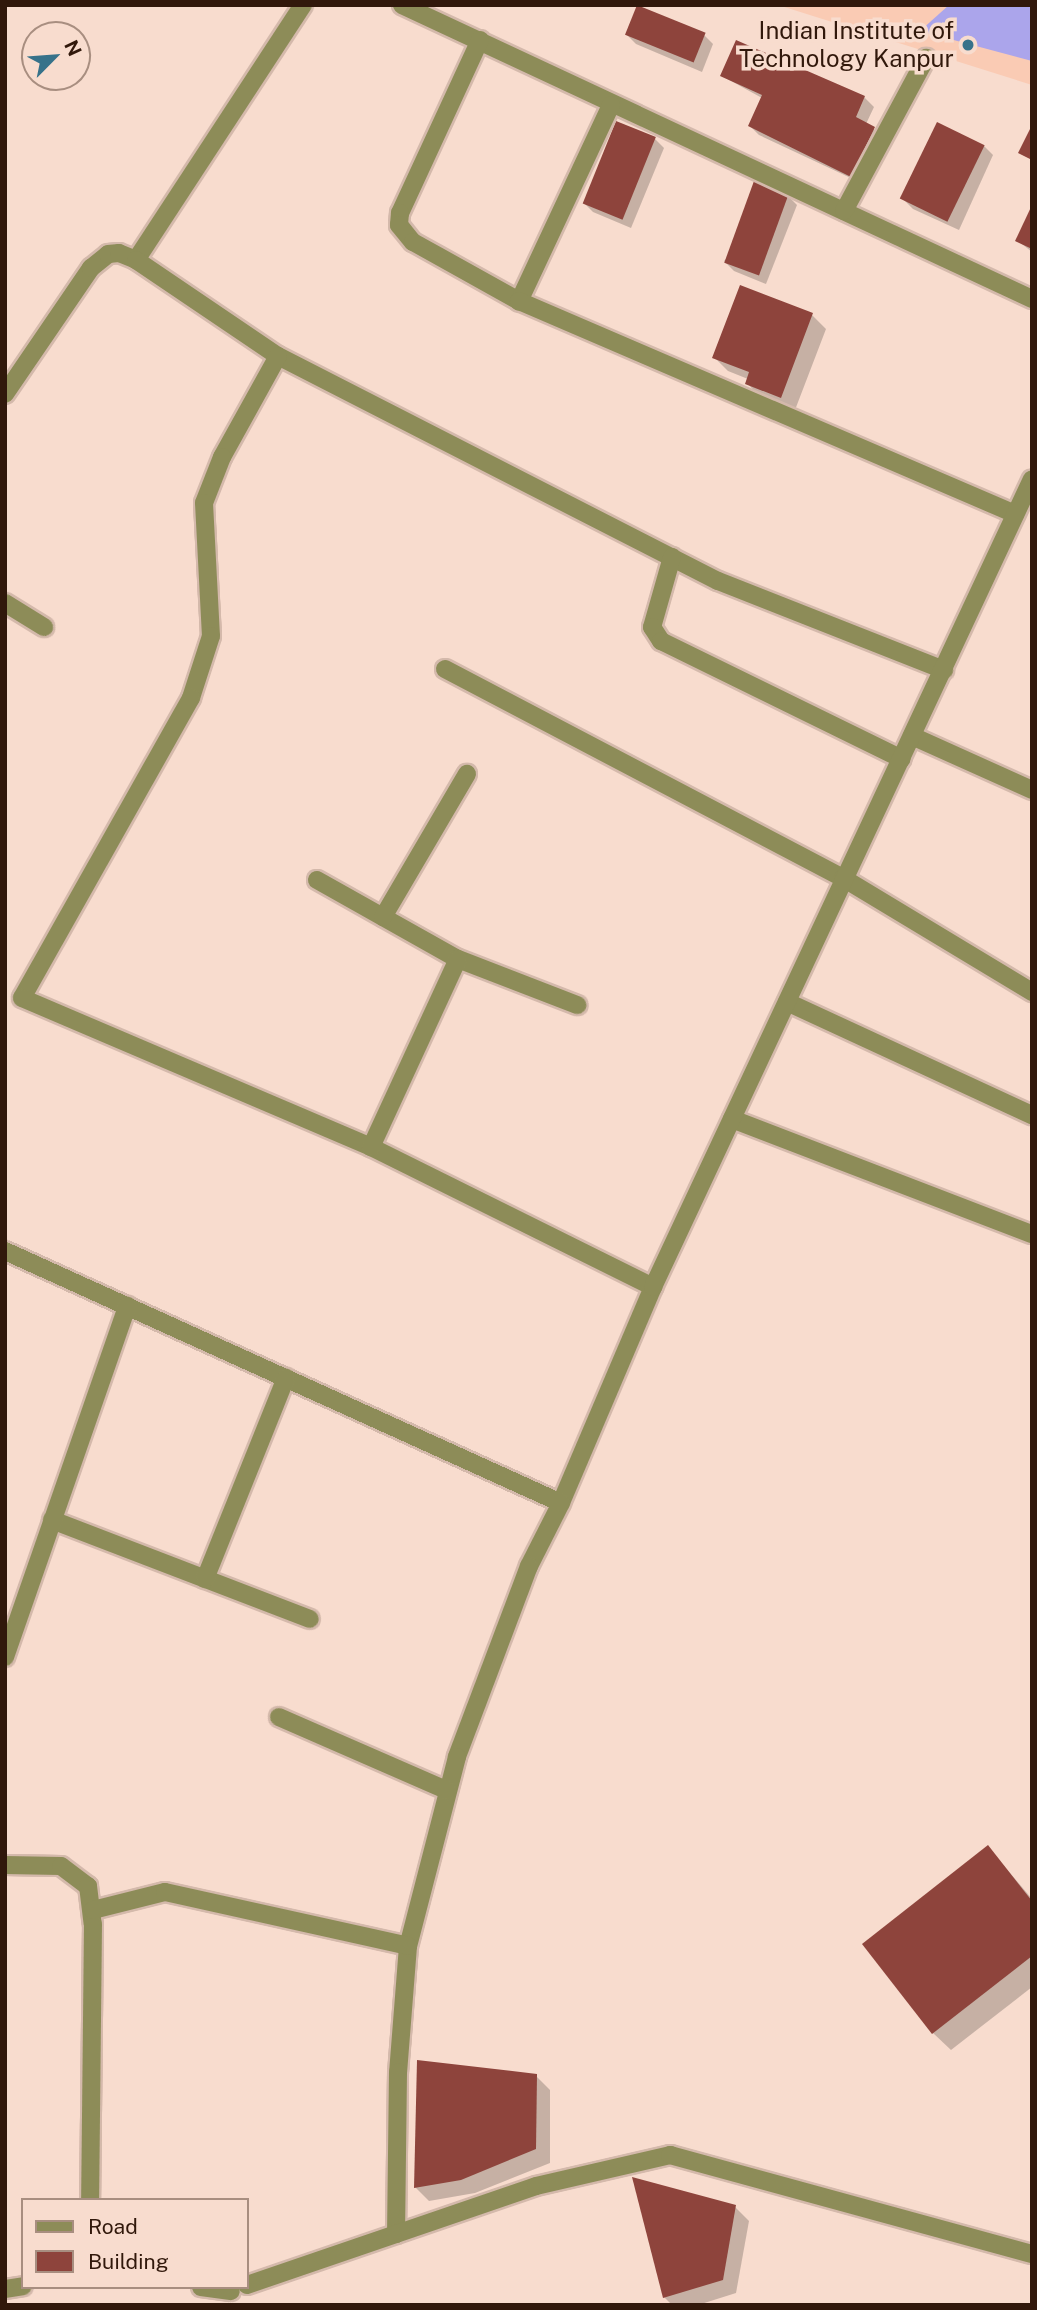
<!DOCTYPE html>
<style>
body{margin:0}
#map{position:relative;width:1037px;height:2310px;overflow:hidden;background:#f8dcce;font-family:"Public Sans",sans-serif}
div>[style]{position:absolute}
.built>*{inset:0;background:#facbb4}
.green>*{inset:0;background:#aba5eb}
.shadow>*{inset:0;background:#0003}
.building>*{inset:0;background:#8e443c;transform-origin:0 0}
.roads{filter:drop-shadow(2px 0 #d4b9ab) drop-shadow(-2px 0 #d4b9ab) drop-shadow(0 2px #d4b9ab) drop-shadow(0 -2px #d4b9ab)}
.minor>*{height:18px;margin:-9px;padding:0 9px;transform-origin:9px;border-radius:9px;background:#8d8c58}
.dots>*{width:19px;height:19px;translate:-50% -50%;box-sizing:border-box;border:4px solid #f8dcce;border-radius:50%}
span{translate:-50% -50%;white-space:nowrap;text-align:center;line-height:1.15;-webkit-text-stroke:7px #f8dcce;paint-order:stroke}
.poi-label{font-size:24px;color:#31180b}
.right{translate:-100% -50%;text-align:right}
.frame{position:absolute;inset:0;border:7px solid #31180b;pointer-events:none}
.legend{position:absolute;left:21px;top:2198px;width:228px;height:91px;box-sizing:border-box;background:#f8dcce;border:2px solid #a88e80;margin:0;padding:9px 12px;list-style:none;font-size:21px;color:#31180b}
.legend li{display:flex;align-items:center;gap:14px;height:35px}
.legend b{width:35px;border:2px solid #a88e80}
.north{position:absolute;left:21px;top:21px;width:70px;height:70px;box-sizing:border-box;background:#f8dcce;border:2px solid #a88e80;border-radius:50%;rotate:65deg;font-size:19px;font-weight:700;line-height:28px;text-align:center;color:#31180b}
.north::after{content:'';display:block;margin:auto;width:24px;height:32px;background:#37728a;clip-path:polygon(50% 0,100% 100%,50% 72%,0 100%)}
</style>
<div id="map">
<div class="built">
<i style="clip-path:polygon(778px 5px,1032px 5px,1032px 85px)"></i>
</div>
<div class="green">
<i style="clip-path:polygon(949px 5px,1032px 5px,1032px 61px,920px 31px)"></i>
</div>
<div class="shadow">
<i style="clip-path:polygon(627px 35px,704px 35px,713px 44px,702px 72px,636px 44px)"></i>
<i style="clip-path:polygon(737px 42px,864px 97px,874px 107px,866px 124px,878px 132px,855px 180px,759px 135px,750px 126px,762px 98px,722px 76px)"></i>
<i style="clip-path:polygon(655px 139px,664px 148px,631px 228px,593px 212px,584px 203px)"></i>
<i style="clip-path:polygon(984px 146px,993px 155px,959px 230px,913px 209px,904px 200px)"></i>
<i style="clip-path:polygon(788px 196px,797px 205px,766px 284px,734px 271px,724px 261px)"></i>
<i style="clip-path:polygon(1032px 210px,1032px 252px,1017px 240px)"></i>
<i style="clip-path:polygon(812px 315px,826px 329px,795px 410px,760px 397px,747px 383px,748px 379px,728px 371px,714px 357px)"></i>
<i style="clip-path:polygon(988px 1847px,1032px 1899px,1032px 1987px,951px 2050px,933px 2033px)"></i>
<i style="clip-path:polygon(536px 2076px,550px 2090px,550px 2163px,475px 2193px,429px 2201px,415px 2187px)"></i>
<i style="clip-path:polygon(735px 2207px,749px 2221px,736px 2293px,698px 2305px,672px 2305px,664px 2297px)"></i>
</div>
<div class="building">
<i style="left:637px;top:5px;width:74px;height:32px;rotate:22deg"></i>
<i style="clip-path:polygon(736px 40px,865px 96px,856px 117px,875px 127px,851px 177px,748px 126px,762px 95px,720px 76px)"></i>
<i style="left:616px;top:121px;width:43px;height:89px;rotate:22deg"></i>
<i style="left:937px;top:122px;width:53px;height:85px;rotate:26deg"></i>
<i style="clip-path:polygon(1032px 125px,1032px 160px,1018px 153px)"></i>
<i style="left:754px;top:181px;width:37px;height:87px;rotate:20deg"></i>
<i style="clip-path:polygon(1032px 205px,1032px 249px,1015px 241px)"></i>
<i style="clip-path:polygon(740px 285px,813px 313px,781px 398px,745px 384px,749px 372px,712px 358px)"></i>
<i style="clip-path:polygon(988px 1845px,1032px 1901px,1032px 1956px,932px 2034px,862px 1944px)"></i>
<i style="clip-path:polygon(417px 2060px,537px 2074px,536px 2149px,461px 2180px,414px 2188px)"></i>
<i style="clip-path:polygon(632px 2177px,736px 2205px,723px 2280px,663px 2298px)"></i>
</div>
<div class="roads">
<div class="minor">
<i style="left:402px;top:5px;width:695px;rotate:25.02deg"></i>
<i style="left:480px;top:40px;width:191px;rotate:114.8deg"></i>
<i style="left:400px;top:213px;width:12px;rotate:95deg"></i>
<i style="left:399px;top:225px;width:22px;rotate:51deg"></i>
<i style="left:413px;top:242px;width:121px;rotate:29.1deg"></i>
<i style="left:611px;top:105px;width:217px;rotate:115.1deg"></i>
<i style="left:519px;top:301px;width:540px;rotate:23.24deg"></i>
<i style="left:844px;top:211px;width:174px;rotate:-61.8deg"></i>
<i style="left:136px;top:260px;width:305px;rotate:-56.8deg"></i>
<i style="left:278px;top:356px;width:494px;rotate:27.1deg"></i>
<i style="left:718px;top:581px;width:243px;rotate:21.5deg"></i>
<i style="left:5px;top:394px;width:153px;rotate:-55.7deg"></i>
<i style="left:91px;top:268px;width:22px;rotate:-39deg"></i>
<i style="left:108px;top:254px;width:11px;rotate:-5deg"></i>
<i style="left:119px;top:253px;width:18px;rotate:22deg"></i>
<i style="left:136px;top:260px;width:171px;rotate:34.1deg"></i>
<i style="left:278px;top:356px;width:115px;rotate:119deg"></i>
<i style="left:222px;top:457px;width:49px;rotate:111.4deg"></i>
<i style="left:204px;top:503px;width:133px;rotate:87deg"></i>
<i style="left:211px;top:636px;width:65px;rotate:107.9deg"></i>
<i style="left:191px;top:698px;width:344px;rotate:119.4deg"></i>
<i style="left:22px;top:998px;width:379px;rotate:23.1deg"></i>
<i style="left:371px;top:1147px;width:315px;rotate:26.4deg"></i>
<i style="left:653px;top:1287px;width:235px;rotate:113.1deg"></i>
<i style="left:561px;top:1503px;width:71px;rotate:116.9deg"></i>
<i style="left:529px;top:1566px;width:204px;rotate:110.7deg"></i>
<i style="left:457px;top:1757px;width:195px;rotate:104.5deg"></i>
<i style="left:408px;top:1946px;width:126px;rotate:94.5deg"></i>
<i style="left:398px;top:2072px;width:162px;rotate:90.7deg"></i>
<i style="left:672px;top:557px;width:73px;rotate:105.9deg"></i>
<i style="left:652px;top:627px;width:17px;rotate:57deg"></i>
<i style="left:661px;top:641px;width:268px;rotate:26.1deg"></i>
<i style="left:5px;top:603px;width:46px;rotate:31.6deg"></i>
<i style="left:445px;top:669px;width:450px;rotate:27.7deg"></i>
<i style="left:843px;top:878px;width:221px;rotate:31.1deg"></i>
<i style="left:912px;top:736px;width:132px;rotate:24.2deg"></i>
<i style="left:317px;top:880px;width:162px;rotate:29.3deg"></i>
<i style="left:458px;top:959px;width:128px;rotate:21.1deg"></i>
<i style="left:383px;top:917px;width:166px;rotate:-59.6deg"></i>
<i style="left:787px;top:1002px;width:270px;rotate:24.8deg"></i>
<i style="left:732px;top:1119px;width:321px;rotate:21deg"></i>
<i style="left:371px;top:1147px;width:207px;rotate:-65.2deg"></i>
<i style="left:5px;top:1251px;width:610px;rotate:24.38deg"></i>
<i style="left:653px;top:1287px;width:892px;rotate:-64.87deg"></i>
<i style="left:52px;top:1520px;width:276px;rotate:21deg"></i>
<i style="left:205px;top:1579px;width:217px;rotate:-68.1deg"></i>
<i style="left:5px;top:1657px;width:372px;rotate:-70.8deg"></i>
<i style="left:279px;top:1717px;width:184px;rotate:23.6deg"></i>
<i style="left:5px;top:1865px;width:56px;rotate:1deg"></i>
<i style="left:61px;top:1866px;width:34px;rotate:37deg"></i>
<i style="left:88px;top:1886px;width:38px;rotate:83deg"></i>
<i style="left:93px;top:1924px;width:276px;rotate:90.6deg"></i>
<i style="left:93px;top:1910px;width:74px;rotate:-14deg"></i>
<i style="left:165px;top:1892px;width:249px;rotate:12.5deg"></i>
<i style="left:247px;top:2285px;width:305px;rotate:-18.9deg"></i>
<i style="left:536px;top:2186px;width:138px;rotate:-13deg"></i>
<i style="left:670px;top:2155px;width:375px;rotate:15.3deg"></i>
<i style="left:201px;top:2287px;width:30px;rotate:8deg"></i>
<i style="left:5px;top:2289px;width:18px;rotate:-9deg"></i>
</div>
</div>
<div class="dots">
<i style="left:968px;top:45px;background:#37728a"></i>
</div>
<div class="poi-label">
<span class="right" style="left:954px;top:45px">Indian Institute of<br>Technology Kanpur</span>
</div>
<div class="frame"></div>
<ul class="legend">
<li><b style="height:9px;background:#8d8c58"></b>Road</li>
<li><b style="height:19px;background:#8e443c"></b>Building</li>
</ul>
<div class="north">N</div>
</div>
